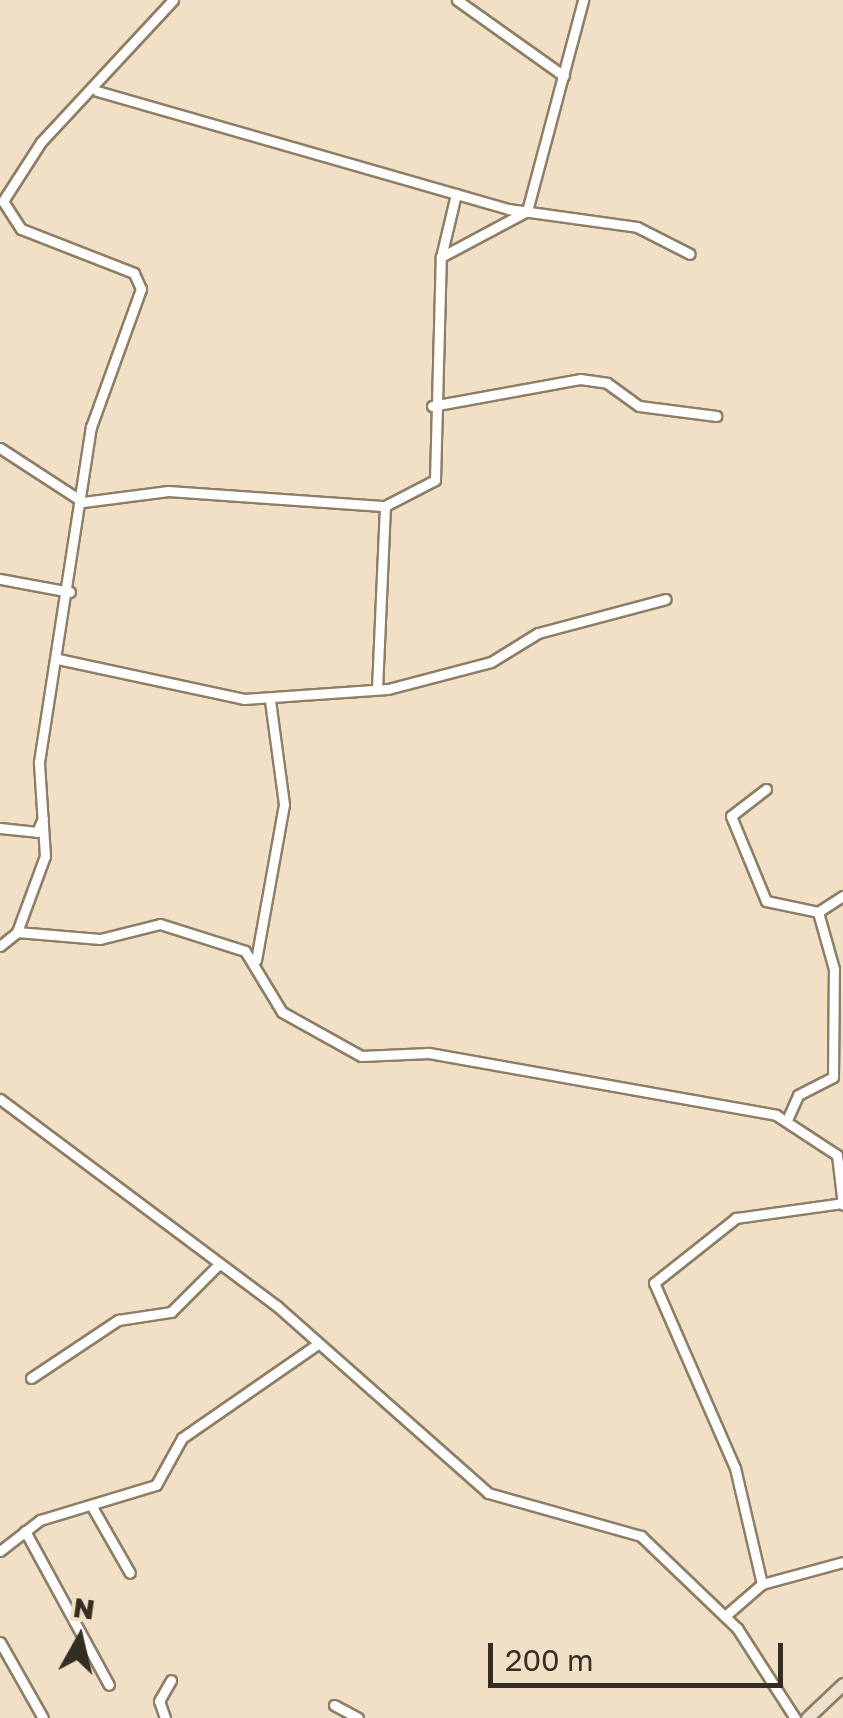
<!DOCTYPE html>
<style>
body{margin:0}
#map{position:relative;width:843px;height:1718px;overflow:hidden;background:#f1e0c5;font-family:"Golos Text",sans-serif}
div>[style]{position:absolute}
.roads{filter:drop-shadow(2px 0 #8d7e65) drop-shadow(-2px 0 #8d7e65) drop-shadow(0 2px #8d7e65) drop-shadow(0 -2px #8d7e65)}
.minor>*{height:9px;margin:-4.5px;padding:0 4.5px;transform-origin:4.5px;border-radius:4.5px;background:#fff}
.secondary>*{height:11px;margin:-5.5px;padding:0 5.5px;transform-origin:5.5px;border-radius:5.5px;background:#ece2cf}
span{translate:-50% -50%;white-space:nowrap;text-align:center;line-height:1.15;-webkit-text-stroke:9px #f1e0c5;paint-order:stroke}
.north{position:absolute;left:30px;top:1588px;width:100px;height:100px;-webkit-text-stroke:8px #f1e0c5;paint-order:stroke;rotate:8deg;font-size:28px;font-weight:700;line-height:40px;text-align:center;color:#332d23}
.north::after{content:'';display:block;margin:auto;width:35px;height:45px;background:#332d23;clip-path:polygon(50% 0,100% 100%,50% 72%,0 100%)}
.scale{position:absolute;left:488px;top:1643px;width:295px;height:45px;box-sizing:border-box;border:5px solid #332d23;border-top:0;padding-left:12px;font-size:30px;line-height:35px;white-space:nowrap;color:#332d23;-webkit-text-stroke:8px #f1e0c5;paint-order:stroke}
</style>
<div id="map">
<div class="roads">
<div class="minor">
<i style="left:457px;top:0;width:131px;rotate:35.4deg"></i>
<i style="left:97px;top:91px;width:428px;rotate:16deg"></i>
<i style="left:508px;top:209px;width:130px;rotate:7.9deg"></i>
<i style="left:637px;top:227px;width:59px;rotate:27deg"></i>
<i style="left:441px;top:257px;width:65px;rotate:-76.6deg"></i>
<i style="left:432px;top:406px;width:150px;rotate:-10.3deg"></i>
<i style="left:580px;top:379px;width:27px;rotate:8deg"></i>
<i style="left:607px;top:383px;width:39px;rotate:36deg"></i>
<i style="left:639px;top:406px;width:78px;rotate:7.4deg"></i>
<i style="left:0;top:448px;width:99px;rotate:33deg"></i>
<i style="left:83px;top:502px;width:86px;rotate:-7.4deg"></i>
<i style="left:168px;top:491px;width:218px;rotate:4deg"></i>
<i style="left:0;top:579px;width:71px;rotate:10.5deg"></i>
<i style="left:58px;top:659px;width:190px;rotate:12.1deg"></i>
<i style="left:244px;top:699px;width:144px;rotate:-4deg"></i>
<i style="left:388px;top:689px;width:106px;rotate:-14.7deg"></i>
<i style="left:491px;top:662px;width:55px;rotate:-31.7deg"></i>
<i style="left:538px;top:633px;width:132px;rotate:-14.9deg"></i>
<i style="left:377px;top:689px;width:183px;rotate:-87.5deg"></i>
<i style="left:385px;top:506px;width:56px;rotate:-27.5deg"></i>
<i style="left:435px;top:480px;width:223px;rotate:-88.5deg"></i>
<i style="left:441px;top:257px;width:98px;rotate:-28.1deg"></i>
<i style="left:527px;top:211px;width:218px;rotate:-75.1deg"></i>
<i style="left:766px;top:789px;width:44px;rotate:142.4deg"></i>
<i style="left:731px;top:816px;width:92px;rotate:67.6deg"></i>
<i style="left:766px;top:901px;width:53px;rotate:11.9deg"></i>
<i style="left:0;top:828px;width:37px;rotate:6deg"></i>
<i style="left:37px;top:832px;width:15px;rotate:-67deg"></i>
<i style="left:17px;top:932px;width:83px;rotate:4.8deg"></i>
<i style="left:100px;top:939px;width:62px;rotate:-14deg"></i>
<i style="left:160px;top:924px;width:89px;rotate:17.6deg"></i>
<i style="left:245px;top:951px;width:71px;rotate:58.8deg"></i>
<i style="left:282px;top:1012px;width:90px;rotate:29.1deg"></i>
<i style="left:361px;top:1056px;width:68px;rotate:-2.5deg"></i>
<i style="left:429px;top:1053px;width:352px;rotate:10.1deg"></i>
<i style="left:776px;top:1115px;width:73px;rotate:33.3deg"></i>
<i style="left:837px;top:1155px;width:50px;rotate:83.2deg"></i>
<i style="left:0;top:946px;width:22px;rotate:-39deg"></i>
<i style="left:17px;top:932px;width:81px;rotate:-69.8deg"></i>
<i style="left:45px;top:856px;width:94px;rotate:-93.7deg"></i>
<i style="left:39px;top:762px;width:339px;rotate:-81.2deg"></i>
<i style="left:91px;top:427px;width:147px;rotate:-70.1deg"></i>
<i style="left:141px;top:289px;width:17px;rotate:-114deg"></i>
<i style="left:134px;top:273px;width:121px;rotate:-158.7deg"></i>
<i style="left:21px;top:229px;width:33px;rotate:-123deg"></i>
<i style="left:3px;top:201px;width:70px;rotate:-57.2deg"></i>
<i style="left:41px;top:142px;width:194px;rotate:-47.1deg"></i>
<i style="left:256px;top:960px;width:158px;rotate:-79.8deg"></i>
<i style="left:284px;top:804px;width:105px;rotate:-97.7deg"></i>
<i style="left:0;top:1099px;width:346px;rotate:36.8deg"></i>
<i style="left:277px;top:1306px;width:282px;rotate:41.5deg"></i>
<i style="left:488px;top:1493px;width:159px;rotate:15.7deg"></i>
<i style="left:641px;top:1536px;width:133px;rotate:43.8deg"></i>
<i style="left:737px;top:1628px;width:107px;rotate:57.2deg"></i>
<i style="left:787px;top:1120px;width:27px;rotate:-66deg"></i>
<i style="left:798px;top:1095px;width:39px;rotate:-27deg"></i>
<i style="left:833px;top:1077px;width:108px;rotate:-89.5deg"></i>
<i style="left:834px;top:969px;width:59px;rotate:-105.7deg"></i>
<i style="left:818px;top:912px;width:30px;rotate:-33deg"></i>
<i style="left:31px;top:1378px;width:105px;rotate:-33.7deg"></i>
<i style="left:118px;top:1320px;width:54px;rotate:-8.6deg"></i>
<i style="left:171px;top:1312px;width:66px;rotate:-45deg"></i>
<i style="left:91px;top:1505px;width:78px;rotate:60.2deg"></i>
<i style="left:25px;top:1531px;width:175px;rotate:61.4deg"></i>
<i style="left:0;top:1551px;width:51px;rotate:-37.8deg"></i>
<i style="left:40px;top:1520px;width:121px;rotate:-16.8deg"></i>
<i style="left:156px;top:1485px;width:54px;rotate:-61deg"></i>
<i style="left:182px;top:1438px;width:165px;rotate:-34.7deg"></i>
<i style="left:762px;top:1584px;width:119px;rotate:-103.1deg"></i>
<i style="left:735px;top:1468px;width:202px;rotate:-113.6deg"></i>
<i style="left:654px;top:1283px;width:105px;rotate:-38.4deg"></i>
<i style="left:736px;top:1218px;width:108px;rotate:-8deg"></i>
<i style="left:725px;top:1616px;width:49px;rotate:-40.9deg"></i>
<i style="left:762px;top:1584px;width:84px;rotate:-15.2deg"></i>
<i style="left:0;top:1642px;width:87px;rotate:60.5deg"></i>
<i style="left:334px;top:1705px;width:27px;rotate:28deg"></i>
<i style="left:165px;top:1718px;width:18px;rotate:-109deg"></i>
<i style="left:159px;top:1701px;width:24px;rotate:-60deg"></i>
</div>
<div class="secondary">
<i style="left:807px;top:1718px;width:50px;rotate:-43.4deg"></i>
</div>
</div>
<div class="north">N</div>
<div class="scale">200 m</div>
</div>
